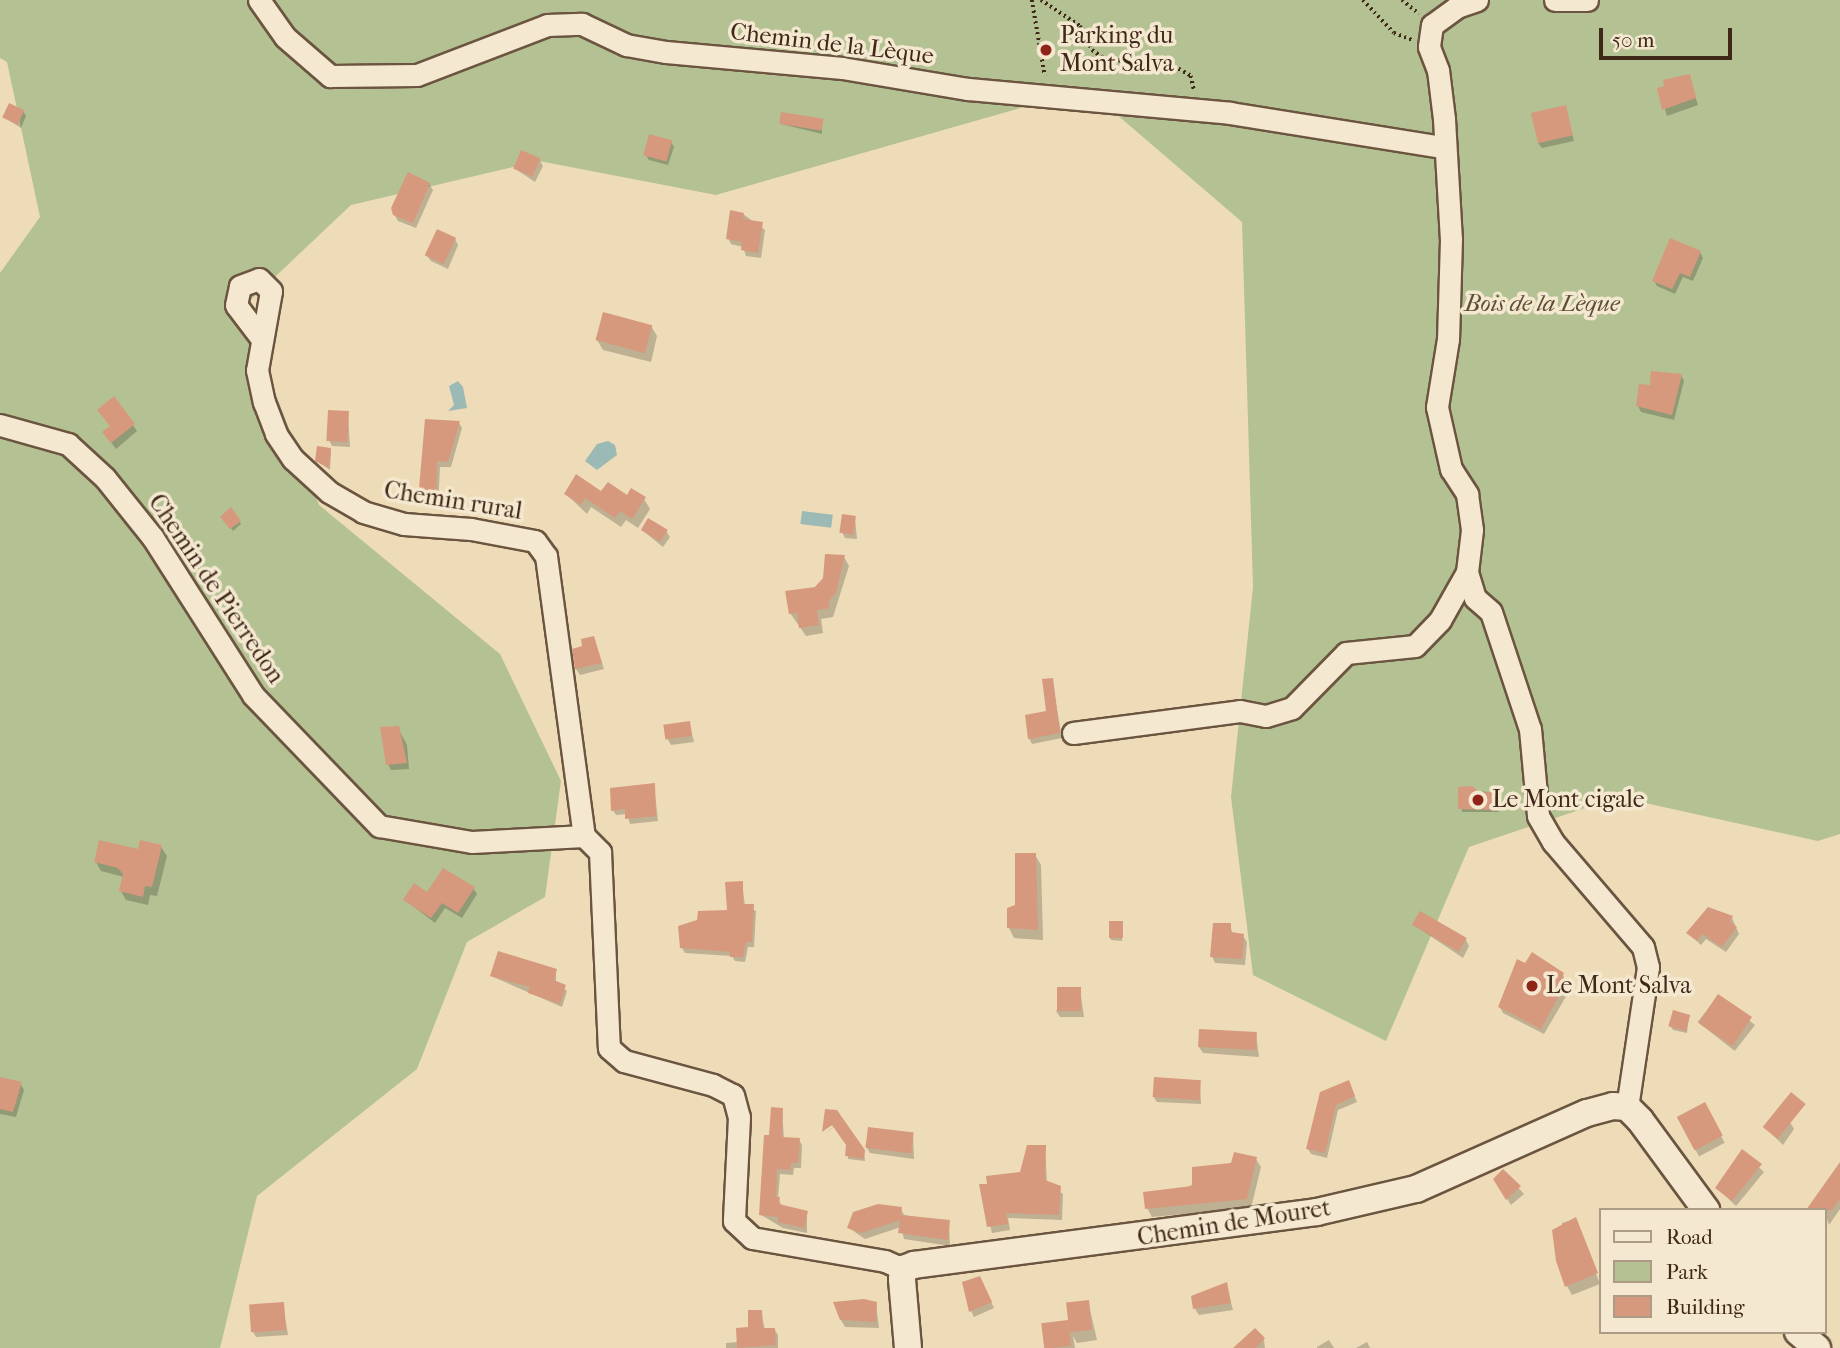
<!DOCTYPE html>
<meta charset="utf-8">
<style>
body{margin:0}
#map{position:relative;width:1840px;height:1348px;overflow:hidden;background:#eedcb8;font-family:"IM FELL French Canon",serif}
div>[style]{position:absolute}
.green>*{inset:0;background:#b4c192}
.water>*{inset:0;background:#9bbab5;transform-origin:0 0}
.shadow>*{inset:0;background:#0003;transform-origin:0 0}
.building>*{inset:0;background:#d6997e;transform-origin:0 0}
.path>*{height:3.5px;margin-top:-1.75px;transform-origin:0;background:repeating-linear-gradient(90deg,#402818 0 2px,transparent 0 5.5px)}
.roads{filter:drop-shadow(2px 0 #6c5540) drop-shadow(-2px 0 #6c5540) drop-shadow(0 2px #6c5540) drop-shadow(0 -2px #6c5540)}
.minor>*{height:21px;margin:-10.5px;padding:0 10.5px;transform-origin:10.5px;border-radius:10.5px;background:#f4e8d1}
.tertiary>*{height:26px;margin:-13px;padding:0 13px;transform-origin:13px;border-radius:13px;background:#f4e8d1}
.dots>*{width:19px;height:19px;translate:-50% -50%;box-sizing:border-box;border:4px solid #f4e8d1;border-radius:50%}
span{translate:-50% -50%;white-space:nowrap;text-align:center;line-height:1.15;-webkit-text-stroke:7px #f4e8d1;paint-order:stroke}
.poi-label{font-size:24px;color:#402818}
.left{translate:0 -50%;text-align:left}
.street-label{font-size:24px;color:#402818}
.park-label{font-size:24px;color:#5d4e36;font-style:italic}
.legend{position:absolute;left:1599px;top:1208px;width:228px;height:126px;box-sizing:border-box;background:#f4e8d1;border:2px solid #ac9b87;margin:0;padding:9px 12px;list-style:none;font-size:21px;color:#402818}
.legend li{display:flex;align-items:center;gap:14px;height:35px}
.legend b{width:35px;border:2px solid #ac9b87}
.scale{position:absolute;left:1599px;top:28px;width:133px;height:32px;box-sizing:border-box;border:4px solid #402818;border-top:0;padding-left:9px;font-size:21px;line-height:24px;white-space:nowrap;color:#402818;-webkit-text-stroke:5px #f4e8d1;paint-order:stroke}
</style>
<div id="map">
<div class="green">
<i style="clip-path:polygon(0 0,1840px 0,1840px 834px,1818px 841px,1618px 797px,1469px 847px,1386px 1041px,1253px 975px,1231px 797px,1253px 587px,1242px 222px,1087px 89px,716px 195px,539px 161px,351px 205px,242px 308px,319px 505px,500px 654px,561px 781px,545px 897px,467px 942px,417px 1069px,257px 1196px,220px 1348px,0 1348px,0 273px,40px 217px,7px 62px,0 58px)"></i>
</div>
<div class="water">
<i style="clip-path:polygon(458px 381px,463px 387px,467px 408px,448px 411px,454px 405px,449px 386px)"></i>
<i style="clip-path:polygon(608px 441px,615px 445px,617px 455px,597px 470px,585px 461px,597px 444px)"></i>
<i style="left:802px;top:511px;width:31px;height:13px;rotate:7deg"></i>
</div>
<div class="shadow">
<i style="clip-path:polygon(1689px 76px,1698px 105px,1667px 116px,1659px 89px)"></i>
<i style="clip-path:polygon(1565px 107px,1574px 141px,1542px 148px,1538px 143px)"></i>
<i style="clip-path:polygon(23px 111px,26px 116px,21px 128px,4px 117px)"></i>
<i style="clip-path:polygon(822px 120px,822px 134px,781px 124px)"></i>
<i style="clip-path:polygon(671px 142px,674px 147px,668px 165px,649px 160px,645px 154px)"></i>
<i style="clip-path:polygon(539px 159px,543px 166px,535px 182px,514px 168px)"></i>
<i style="clip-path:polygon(429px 184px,433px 190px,416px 228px,398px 221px,394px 214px)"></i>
<i style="clip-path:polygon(743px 214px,765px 230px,761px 258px,746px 256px,743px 247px,731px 244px,728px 238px)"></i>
<i style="clip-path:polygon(455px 239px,458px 245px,448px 269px,431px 261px,427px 256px)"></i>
<i style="clip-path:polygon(1700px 252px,1703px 258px,1693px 281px,1683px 277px,1675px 294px,1657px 286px,1654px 281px)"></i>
<i style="clip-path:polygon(651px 326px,657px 336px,651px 362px,603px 350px,597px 340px)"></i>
<i style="clip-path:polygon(1681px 375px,1684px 381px,1674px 420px,1641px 412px,1638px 406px,1651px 387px)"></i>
<i style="clip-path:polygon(114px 399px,137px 431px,116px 449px,104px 433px,112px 427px)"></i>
<i style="clip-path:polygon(348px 413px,350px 447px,332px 446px,329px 440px)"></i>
<i style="clip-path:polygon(427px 420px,459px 423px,462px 428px,451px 467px,440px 467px,438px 507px,424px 506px,420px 500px)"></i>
<i style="clip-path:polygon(330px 449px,331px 452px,330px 470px,317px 461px)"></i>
<i style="clip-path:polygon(566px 494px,644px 499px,650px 509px,638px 528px,626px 520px,621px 527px,591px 507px,587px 514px)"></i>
<i style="clip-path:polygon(231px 510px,241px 524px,233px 531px,224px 519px)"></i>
<i style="clip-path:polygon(855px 518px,857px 539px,845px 538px,842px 532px)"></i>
<i style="clip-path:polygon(642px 530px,666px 531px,670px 537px,663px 547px)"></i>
<i style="clip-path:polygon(844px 557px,849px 566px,833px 617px,821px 619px,823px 633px,806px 636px,790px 613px)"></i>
<i style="clip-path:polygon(594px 638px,604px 669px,580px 675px,576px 669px)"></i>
<i style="clip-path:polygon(1052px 680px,1062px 738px,1032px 744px,1029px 738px,1048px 712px)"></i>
<i style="clip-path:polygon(689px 723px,694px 742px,671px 745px,667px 738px)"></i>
<i style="clip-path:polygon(398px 728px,407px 745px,409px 769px,391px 770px,388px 764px)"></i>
<i style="clip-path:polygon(654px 785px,658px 821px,630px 824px,627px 814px,616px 815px,613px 810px)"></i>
<i style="clip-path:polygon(1460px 789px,1497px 793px,1499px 812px,1462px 812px)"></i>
<i style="clip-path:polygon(161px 847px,167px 856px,157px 896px,150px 895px,148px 905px,126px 900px,121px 891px,124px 877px,101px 871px,96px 862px)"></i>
<i style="clip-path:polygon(1035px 855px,1041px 865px,1043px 940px,1014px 938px,1009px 928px)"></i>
<i style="clip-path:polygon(742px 883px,745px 906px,756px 911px,754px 947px,748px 947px,745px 962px,735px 961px,732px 956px,685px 953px,682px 948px,729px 911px)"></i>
<i style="clip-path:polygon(473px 888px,477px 894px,462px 918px,445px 908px,435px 923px,405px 900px)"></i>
<i style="clip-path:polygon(1732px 918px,1739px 934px,1726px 952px,1706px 939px,1701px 945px,1688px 933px)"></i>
<i style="clip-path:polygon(1122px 923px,1122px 941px,1111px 940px,1110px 938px)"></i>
<i style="clip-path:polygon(1230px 925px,1233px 935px,1243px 936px,1247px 942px,1245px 965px,1215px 963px,1212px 956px)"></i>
<i style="clip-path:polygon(1414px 925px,1466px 940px,1469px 946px,1463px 958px)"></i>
<i style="clip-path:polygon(556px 971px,556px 983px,567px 991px,562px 1007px,491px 976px)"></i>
<i style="clip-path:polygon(1563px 974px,1568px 993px,1544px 1034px,1503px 1013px,1500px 1007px)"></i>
<i style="clip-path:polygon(1080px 989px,1084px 1017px,1060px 1017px,1056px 1011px)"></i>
<i style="left:1718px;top:996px;width:47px;height:33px;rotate:38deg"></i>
<i style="clip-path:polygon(1689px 1016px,1687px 1033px,1673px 1030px,1671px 1027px)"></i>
<i style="clip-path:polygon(1256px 1034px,1259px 1057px,1203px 1053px,1199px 1047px)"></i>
<i style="clip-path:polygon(0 1078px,20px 1083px,24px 1090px,16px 1117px,0 1114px)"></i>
<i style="clip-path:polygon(1200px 1082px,1201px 1104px,1157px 1102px,1153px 1096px)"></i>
<i style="clip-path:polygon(1351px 1087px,1357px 1102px,1338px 1110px,1327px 1158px,1311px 1154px,1308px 1149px,1321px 1093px)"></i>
<i style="left:1704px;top:1104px;width:44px;height:29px;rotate:62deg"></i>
<i style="clip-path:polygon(782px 1110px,784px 1139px,799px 1140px,802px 1145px,801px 1168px,794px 1168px,793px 1175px,780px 1174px,778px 1198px,782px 1207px,807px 1212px,807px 1233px,783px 1228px,761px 1215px,771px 1137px)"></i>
<i style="clip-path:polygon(827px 1111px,836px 1111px,864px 1151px,865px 1161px,848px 1159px,848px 1145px,834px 1127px,825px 1133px,840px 1122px,825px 1128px)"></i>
<i style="clip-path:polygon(1790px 1122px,1794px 1129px,1783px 1145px,1764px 1126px)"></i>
<i style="clip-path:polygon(913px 1135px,914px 1159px,870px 1153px,867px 1148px)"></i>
<i style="clip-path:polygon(1045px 1147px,1047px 1183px,1063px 1194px,1062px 1220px,1008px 1218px,1010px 1230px,992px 1233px,981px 1186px,1022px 1174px)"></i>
<i style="clip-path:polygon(1742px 1152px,1764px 1172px,1736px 1206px,1717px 1188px)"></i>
<i style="clip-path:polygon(1256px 1159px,1261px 1167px,1251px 1208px,1152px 1217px,1147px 1208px,1232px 1164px)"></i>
<i style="clip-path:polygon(1503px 1171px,1524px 1194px,1511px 1205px,1495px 1180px)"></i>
<i style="clip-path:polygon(1840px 1188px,1840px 1209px,1829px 1225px,1824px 1210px)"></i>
<i style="clip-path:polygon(901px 1209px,904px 1215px,949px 1222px,950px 1246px,904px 1239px,901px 1227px,865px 1239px,849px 1228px)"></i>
<i style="clip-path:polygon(1575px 1219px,1600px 1284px,1572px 1295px,1567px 1286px,1562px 1223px)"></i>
<i style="clip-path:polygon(983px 1284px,994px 1308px,974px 1317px,971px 1311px)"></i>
<i style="clip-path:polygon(1226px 1285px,1233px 1310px,1199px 1315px,1195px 1309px)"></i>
<i style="clip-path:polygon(1088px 1301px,1097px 1340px,1077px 1343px,1073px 1336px,1075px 1348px,1046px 1348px,1043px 1325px,1067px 1322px)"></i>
<i style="clip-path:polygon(283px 1304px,288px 1335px,256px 1337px,253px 1332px)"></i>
<i style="clip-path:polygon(876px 1304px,879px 1328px,845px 1327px,841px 1320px)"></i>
<i style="clip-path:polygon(761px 1312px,765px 1330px,774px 1329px,778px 1335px,778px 1348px,726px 1348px,726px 1343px,739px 1342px)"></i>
<i style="clip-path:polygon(1255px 1330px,1264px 1340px,1265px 1348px,1246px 1348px)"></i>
<i style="clip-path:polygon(1329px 1340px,1334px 1348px,1317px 1348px,1317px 1347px)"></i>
<i style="clip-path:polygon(1367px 1342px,1370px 1348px,1356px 1348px)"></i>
</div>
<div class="building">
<i style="clip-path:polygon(1690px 74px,1696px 98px,1662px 110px,1657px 88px,1664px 86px,1663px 80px)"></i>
<i style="left:9px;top:103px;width:17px;height:16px;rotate:25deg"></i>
<i style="left:1566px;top:105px;width:31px;height:36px;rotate:77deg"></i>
<i style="left:781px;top:112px;width:43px;height:12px;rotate:9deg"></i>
<i style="left:649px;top:134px;width:24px;height:22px;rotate:15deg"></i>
<i style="left:521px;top:150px;width:21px;height:20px;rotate:23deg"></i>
<i style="clip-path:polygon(408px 172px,430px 183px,413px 223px,393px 215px,391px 208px)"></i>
<i style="clip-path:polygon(730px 210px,744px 213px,743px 219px,763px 222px,758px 253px,741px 250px,742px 242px,726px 239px)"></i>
<i style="left:437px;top:229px;width:21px;height:29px;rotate:25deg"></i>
<i style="clip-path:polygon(1670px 238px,1701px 251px,1690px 277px,1680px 273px,1672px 289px,1652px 281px)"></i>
<i style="left:603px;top:312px;width:51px;height:29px;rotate:15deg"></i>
<i style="clip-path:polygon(1651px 371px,1682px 374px,1672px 415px,1636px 406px,1639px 384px,1650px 385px)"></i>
<i style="clip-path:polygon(114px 396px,135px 424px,111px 443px,102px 432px,110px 426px,97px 410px)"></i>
<i style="left:328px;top:410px;width:21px;height:31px;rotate:3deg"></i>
<i style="clip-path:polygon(425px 419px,460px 421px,448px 462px,437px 461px,436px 501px,418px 500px)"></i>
<i style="clip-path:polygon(317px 446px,331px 448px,329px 468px,315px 461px)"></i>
<i style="clip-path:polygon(576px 474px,601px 491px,608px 482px,627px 495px,631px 488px,646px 497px,632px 519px,620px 511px,615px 518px,585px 498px,581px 505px,564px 494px)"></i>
<i style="clip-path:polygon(231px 507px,241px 521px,230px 529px,220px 517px)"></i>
<i style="left:842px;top:514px;width:14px;height:19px;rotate:8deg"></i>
<i style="left:648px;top:518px;width:23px;height:14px;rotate:31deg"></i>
<i style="clip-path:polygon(825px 554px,845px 555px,836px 593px,828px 602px,830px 608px,817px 610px,819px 625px,799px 628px,797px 613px,789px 614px,785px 591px,815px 587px,823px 578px)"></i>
<i style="clip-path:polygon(594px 636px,602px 663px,575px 669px,572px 649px,582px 646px,581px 639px)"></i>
<i style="clip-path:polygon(1053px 678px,1060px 733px,1028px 739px,1025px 715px,1046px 711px,1042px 679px)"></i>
<i style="left:690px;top:721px;width:15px;height:27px;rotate:82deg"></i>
<i style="clip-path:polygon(399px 726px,407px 763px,386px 765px,380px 727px)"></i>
<i style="clip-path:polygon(655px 783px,656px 816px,625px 819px,625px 809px,611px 811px,610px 788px)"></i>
<i style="clip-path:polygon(1472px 786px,1481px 793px,1498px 791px,1499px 810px,1458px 809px,1458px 787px)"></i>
<i style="clip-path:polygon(99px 840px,138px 849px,140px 840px,162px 845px,152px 887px,145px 886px,143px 897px,119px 891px,123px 874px,118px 868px,94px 862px)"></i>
<i style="clip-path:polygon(1015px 853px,1036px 853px,1038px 930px,1007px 928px,1007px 908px,1015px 905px)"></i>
<i style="clip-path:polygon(443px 868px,475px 887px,458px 913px,442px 903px,431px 918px,403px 900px,414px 883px,427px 892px)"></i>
<i style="clip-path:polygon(743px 881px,743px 904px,754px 904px,752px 942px,746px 942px,743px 957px,730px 957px,730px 952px,680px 948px,678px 926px,697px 920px,698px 911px,727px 910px,725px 882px)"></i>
<i style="clip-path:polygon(1708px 907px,1733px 916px,1730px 922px,1737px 927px,1722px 947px,1702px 934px,1697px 941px,1686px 933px)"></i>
<i style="left:1420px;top:911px;width:54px;height:16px;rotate:30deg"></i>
<i style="left:1109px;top:921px;width:14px;height:17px"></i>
<i style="clip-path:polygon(1213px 923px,1231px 923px,1231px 932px,1244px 934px,1242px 959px,1210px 957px)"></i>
<i style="clip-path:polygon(498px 951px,557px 969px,554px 980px,566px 985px,560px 1004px,528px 993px,530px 987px,490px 976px)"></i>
<i style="clip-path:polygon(1532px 952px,1564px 973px,1562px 977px,1567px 981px,1541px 1029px,1498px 1007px,1517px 959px,1525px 963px)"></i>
<i style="left:1057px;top:987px;width:24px;height:24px"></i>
<i style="left:1718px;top:994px;width:41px;height:35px;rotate:34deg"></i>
<i style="left:1673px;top:1010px;width:18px;height:17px;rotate:16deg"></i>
<i style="left:1199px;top:1029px;width:58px;height:18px;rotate:3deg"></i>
<i style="clip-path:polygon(0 1077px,22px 1082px,13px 1112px,0 1109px)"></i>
<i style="left:1154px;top:1077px;width:47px;height:20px;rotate:4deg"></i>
<i style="clip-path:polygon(1349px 1080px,1355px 1096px,1336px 1105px,1325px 1153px,1306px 1149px,1320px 1092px)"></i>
<i style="left:1791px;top:1092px;width:19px;height:45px;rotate:39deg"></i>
<i style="left:1705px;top:1102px;width:38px;height:32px;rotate:62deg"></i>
<i style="clip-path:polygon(771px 1107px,783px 1108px,782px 1137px,800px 1138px,798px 1163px,791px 1163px,791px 1170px,777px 1169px,776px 1197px,780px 1197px,779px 1204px,808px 1211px,804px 1228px,778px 1222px,778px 1217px,759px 1215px,764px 1135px,769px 1135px)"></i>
<i style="clip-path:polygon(825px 1109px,837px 1110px,865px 1150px,864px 1159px,845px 1156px,846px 1145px,832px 1125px,822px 1132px)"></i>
<i style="left:868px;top:1127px;width:46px;height:21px;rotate:7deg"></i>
<i style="clip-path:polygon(1027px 1145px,1046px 1145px,1045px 1180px,1061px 1186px,1059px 1215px,1006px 1213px,1008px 1224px,987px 1227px,979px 1184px,987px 1184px,986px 1176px,1020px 1172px)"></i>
<i style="clip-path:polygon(1742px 1149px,1762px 1164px,1732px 1201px,1715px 1188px)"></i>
<i style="clip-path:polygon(1234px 1152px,1257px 1157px,1247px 1199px,1145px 1209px,1143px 1192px,1192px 1186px,1192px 1167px,1231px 1163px)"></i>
<i style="clip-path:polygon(1840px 1162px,1840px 1199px,1832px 1210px,1806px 1210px)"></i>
<i style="clip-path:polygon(1503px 1169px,1521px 1186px,1506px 1200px,1493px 1179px)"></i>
<i style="clip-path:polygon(878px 1204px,902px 1207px,901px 1215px,950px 1220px,948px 1240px,898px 1233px,900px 1220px,861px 1233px,847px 1228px,853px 1212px)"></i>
<i style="clip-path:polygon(1576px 1217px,1598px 1273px,1565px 1287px,1556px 1261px,1552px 1230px)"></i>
<i style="clip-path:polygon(980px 1276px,992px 1302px,969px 1312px,962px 1282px)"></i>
<i style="clip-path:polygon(1227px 1282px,1231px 1303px,1193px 1309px,1191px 1296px)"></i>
<i style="clip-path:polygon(864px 1299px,877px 1302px,876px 1322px,840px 1320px,833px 1302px)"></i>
<i style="left:1089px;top:1300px;width:30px;height:23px;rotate:84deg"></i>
<i style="left:284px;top:1302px;width:28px;height:35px;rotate:86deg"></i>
<i style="clip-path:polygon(748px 1310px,762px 1310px,763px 1328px,775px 1328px,776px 1345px,737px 1348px,736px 1328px,748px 1327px)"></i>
<i style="left:1068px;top:1320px;width:26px;height:27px;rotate:83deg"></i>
<i style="clip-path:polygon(1255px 1328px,1265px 1338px,1256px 1348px,1233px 1348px)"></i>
</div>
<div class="path">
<i style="left:1032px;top:0;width:77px;rotate:80.3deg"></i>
<i style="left:1041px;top:0;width:47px;rotate:33.7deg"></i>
<i style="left:1080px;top:26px;width:27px;rotate:63deg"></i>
<i style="left:1092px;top:50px;width:12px;rotate:35deg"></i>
<i style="left:1102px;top:57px;width:26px;rotate:11deg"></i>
<i style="left:1128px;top:62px;width:21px;rotate:-8deg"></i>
<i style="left:1149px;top:59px;width:26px;rotate:16deg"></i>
<i style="left:1174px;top:66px;width:20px;rotate:30deg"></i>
<i style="left:1191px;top:76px;width:14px;rotate:78deg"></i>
<i style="left:1363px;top:0;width:45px;rotate:46.8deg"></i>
<i style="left:1394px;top:33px;width:19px;rotate:21deg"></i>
<i style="left:1402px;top:0;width:22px;rotate:39deg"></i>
</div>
<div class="roads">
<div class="minor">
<i style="left:259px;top:0;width:45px;rotate:54.9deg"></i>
<i style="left:285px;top:37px;width:60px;rotate:40.9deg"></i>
<i style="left:330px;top:76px;width:87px;rotate:-0.7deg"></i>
<i style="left:417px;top:75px;width:139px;rotate:-21deg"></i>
<i style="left:547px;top:25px;width:35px;rotate:-2deg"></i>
<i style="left:582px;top:24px;width:49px;rotate:25.5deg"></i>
<i style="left:626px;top:45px;width:41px;rotate:9.9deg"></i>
<i style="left:666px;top:52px;width:177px;rotate:5.2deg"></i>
<i style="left:842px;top:68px;width:128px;rotate:9.5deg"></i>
<i style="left:968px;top:89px;width:263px;rotate:5.2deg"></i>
<i style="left:1230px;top:113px;width:216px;rotate:9.1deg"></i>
<i style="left:1477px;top:0;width:21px;rotate:161deg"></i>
<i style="left:1457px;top:7px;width:31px;rotate:144deg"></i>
<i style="left:1432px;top:25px;width:22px;rotate:98deg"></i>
<i style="left:1429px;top:47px;width:25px;rotate:69deg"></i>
<i style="left:1438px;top:70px;width:49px;rotate:83deg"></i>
<i style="left:1444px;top:119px;width:120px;rotate:86.7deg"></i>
<i style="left:1451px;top:239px;width:100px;rotate:91.7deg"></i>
<i style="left:1448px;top:339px;width:69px;rotate:99.2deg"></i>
<i style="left:1437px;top:407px;width:64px;rotate:77.3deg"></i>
<i style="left:1451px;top:469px;width:30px;rotate:57deg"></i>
<i style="left:1467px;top:494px;width:36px;rotate:82deg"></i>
<i style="left:1472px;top:530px;width:42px;rotate:96.8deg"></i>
<i style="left:1467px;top:572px;width:27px;rotate:73deg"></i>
<i style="left:1475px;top:598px;width:21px;rotate:41deg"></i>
<i style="left:1491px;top:612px;width:123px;rotate:71.6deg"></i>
<i style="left:1530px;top:729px;width:87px;rotate:84.7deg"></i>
<i style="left:1538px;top:816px;width:30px;rotate:60deg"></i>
<i style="left:1553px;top:842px;width:138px;rotate:49.4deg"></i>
<i style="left:1643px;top:947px;width:21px;rotate:76deg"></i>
<i style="left:1648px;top:967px;width:142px;rotate:98.5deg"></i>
<i style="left:1555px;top:0;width:32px"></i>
<i style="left:261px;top:338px;width:41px;rotate:-127.1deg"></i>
<i style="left:236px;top:305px;width:19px;rotate:-78deg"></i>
<i style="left:240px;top:286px;width:20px;rotate:-20deg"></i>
<i style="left:259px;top:279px;width:17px;rotate:45deg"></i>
<i style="left:271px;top:291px;width:80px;rotate:100deg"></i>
<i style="left:257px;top:370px;width:33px;rotate:78deg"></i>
<i style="left:264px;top:402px;width:34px;rotate:69deg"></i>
<i style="left:276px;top:434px;width:30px;rotate:56deg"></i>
<i style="left:293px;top:459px;width:49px;rotate:42.5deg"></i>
<i style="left:329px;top:492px;width:39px;rotate:30deg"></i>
<i style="left:363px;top:512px;width:43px;rotate:16.3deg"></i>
<i style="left:404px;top:524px;width:67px;rotate:4.3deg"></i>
<i style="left:471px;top:529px;width:65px;rotate:10.6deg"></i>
<i style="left:535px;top:541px;width:19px;rotate:54deg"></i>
<i style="left:546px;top:556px;width:283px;rotate:82.3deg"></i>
<i style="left:0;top:425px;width:71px;rotate:15.6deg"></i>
<i style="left:68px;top:444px;width:50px;rotate:42.6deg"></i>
<i style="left:105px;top:478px;width:77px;rotate:51.3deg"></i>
<i style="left:153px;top:538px;width:186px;rotate:57.5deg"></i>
<i style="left:253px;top:695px;width:182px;rotate:46.1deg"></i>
<i style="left:379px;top:826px;width:94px;rotate:9.8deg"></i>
<i style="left:472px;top:842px;width:112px;rotate:-3.1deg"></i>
<i style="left:584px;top:836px;width:23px;rotate:45deg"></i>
<i style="left:600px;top:852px;width:196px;rotate:87.4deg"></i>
<i style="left:609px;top:1048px;width:20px;rotate:41deg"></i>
<i style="left:624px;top:1061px;width:92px;rotate:15.1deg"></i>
<i style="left:713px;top:1085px;width:22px;rotate:27deg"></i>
<i style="left:733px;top:1095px;width:23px;rotate:75deg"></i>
<i style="left:739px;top:1117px;width:104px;rotate:92.8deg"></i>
<i style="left:734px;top:1221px;width:25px;rotate:43deg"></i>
<i style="left:752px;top:1238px;width:135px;rotate:9.8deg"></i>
<i style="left:885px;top:1261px;width:20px;rotate:24deg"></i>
<i style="left:1073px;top:733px;width:168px;rotate:-7.5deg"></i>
<i style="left:1240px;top:711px;width:26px;rotate:11deg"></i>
<i style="left:1266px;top:716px;width:27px;rotate:-17deg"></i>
<i style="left:1292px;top:708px;width:77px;rotate:-45.5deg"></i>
<i style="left:1346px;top:653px;width:69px;rotate:-5.8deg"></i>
<i style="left:1415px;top:646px;width:36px;rotate:-46deg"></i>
<i style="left:1440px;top:620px;width:55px;rotate:-60.6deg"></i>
</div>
<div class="tertiary">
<i style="left:1798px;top:1332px;width:25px;rotate:40deg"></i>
<i style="left:908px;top:1348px;width:69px;rotate:-95deg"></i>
<i style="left:902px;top:1279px;width:10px;rotate:-84deg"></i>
<i style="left:903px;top:1269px;width:12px;rotate:-20deg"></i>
<i style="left:914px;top:1265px;width:406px;rotate:-7.5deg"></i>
<i style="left:1317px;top:1212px;width:102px;rotate:-13.1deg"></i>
<i style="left:1416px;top:1189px;width:187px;rotate:-24deg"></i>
<i style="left:1587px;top:1113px;width:27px;rotate:-15deg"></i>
<i style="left:1613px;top:1106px;width:14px;rotate:4deg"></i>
<i style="left:1627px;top:1107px;width:18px;rotate:45deg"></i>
<i style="left:1640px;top:1120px;width:112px;rotate:53.7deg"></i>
</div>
</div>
<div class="dots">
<i style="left:1046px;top:50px;background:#8f2418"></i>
<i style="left:1478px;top:800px;background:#8f2418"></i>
<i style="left:1532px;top:986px;background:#8f2418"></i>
</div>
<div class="poi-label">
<span class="left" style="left:1060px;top:50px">Parking du<br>Mont Salva</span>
<span class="left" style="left:1492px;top:800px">Le Mont cigale</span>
<span class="left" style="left:1546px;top:986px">Le Mont Salva</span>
</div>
<div class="street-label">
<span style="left:832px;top:44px;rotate:7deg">Chemin de la Lèque</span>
<span style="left:453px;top:501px;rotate:9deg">Chemin rural</span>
<span style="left:216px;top:589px;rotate:56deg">Chemin de Pierredon</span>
<span style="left:1234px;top:1223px;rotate:-9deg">Chemin de Mouret</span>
</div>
<div class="park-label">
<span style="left:1542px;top:304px">Bois de la Lèque</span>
</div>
<ul class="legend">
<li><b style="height:9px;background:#f4e8d1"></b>Road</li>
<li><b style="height:19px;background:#b4c192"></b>Park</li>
<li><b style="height:19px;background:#d6997e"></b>Building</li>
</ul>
<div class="scale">50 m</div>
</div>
